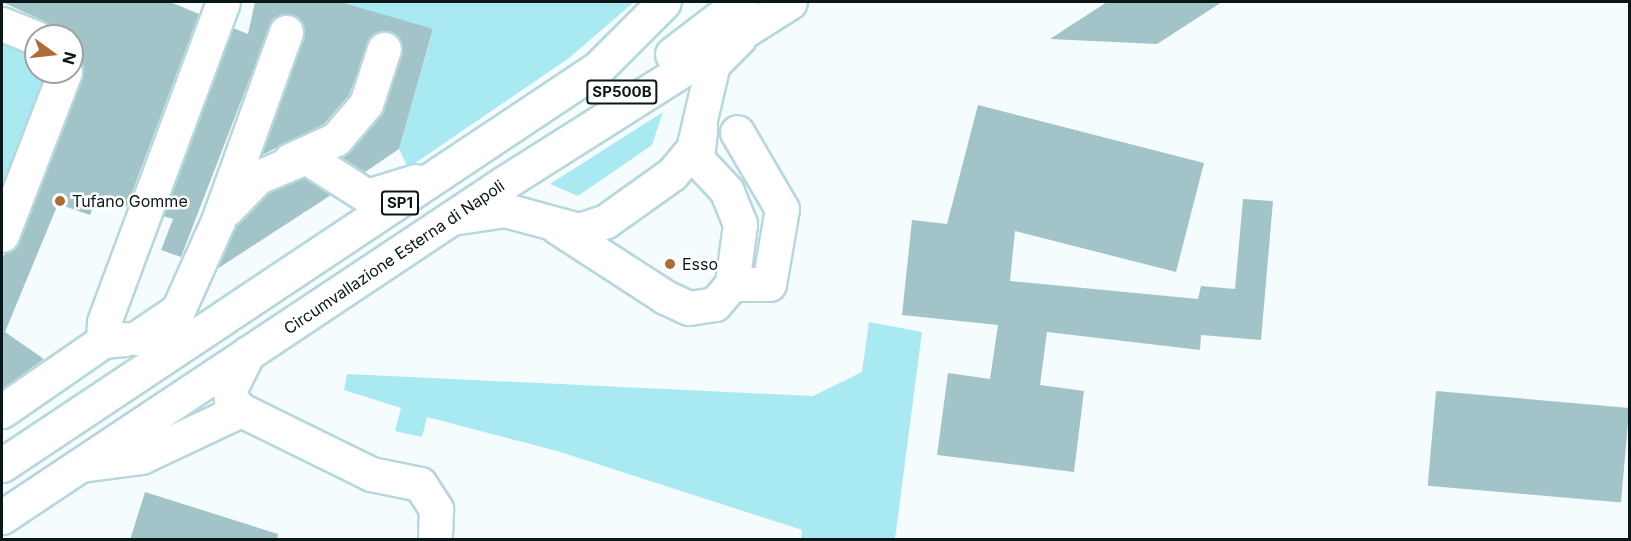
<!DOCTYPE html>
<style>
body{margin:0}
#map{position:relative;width:1631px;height:541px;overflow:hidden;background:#f5fcfd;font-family:Inter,sans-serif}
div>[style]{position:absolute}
.green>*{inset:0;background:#a9e9f2}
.building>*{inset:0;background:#a2c4c9;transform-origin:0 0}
.roads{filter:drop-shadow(2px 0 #b6d8dd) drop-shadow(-2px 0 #b6d8dd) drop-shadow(0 2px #b6d8dd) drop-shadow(0 -2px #b6d8dd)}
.minor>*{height:33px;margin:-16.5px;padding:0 16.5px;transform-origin:16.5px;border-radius:16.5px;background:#fff}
.highway>*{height:33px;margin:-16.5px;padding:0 16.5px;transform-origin:16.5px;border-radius:16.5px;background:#fff}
.dots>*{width:16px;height:16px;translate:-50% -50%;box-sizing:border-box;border:3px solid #fff;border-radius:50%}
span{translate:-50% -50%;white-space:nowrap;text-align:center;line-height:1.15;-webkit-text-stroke:5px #fff;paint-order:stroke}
.shield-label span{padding:2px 4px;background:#fff;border:2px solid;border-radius:4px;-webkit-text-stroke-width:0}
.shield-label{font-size:15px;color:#0a1719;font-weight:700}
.poi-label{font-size:16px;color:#0a1719}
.left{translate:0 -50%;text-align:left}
.street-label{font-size:16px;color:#0a1719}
.frame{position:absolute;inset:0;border:3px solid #0a1719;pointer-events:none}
.north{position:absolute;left:24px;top:24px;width:60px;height:60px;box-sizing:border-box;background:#fff;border:2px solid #9da2a3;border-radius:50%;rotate:105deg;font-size:16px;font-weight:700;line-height:24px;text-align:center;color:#0a1719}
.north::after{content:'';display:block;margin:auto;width:21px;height:27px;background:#ad6b37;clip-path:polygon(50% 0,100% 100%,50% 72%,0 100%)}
</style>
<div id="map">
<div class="green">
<i style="clip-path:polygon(341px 2px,634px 2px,569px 58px,408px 168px,399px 149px,433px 30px)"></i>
<i style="clip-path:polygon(2px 31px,36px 46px,36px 72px,56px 72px,2px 221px)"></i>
<i style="clip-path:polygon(663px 112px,652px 145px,578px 196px,550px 184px)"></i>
<i style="clip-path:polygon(869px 322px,922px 332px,895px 539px,801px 539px,802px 530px,557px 451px,427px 417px,422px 437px,395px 431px,401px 408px,344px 390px,347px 374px,813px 396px,862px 372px)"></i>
</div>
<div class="building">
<i style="clip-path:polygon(2px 2px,170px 2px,199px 14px,127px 206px,97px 197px,90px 215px,58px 204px,5px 332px,44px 359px,2px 389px,2px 257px,19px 242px,84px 70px,78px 59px,83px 47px,72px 43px,72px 36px,55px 36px,44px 21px)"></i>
<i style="clip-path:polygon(255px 2px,341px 2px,433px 29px,399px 149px,365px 172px,341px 157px,384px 110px,402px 55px,398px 37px,389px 31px,372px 35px,349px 95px,324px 124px,262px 155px,304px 38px,304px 28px,293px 15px,273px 18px,181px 257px,161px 250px,173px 219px,163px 216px,233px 28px,248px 34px)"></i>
<i style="clip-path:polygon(1107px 2px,1222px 2px,1157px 44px,1050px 39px)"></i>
<i style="clip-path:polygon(978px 105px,1204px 163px,1176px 272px,1015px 231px,1010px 281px,1198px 299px,1201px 286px,1235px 289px,1243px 199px,1273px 201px,1261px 340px,1201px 335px,1200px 350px,1047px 332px,1040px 385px,1084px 391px,1074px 472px,937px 455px,948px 373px,990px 379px,998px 325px,902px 315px,912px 220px,947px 224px)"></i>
<i style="clip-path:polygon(304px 178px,331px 195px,217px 269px,237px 224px,269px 193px)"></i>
<i style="left:1436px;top:391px;width:194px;height:95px;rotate:5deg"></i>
<i style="clip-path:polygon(145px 492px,278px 534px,277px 540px,130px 540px)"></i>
</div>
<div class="roads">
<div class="minor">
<i style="left:2px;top:24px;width:37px;rotate:22deg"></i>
<i style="left:290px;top:160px;width:51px;rotate:-24.5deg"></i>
<i style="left:336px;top:139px;width:46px;rotate:-49.4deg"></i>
<i style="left:366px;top:104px;width:58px;rotate:-71.9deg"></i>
<i style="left:227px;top:209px;width:45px;rotate:-45.9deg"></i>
<i style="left:258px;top:177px;width:52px;rotate:-22.6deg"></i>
<i style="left:306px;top:157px;width:72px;rotate:32.6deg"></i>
<i style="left:367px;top:196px;width:51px;rotate:-17deg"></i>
<i style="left:452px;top:218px;width:54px;rotate:-8.6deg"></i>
<i style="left:505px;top:210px;width:77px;rotate:15.1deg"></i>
<i style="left:579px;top:230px;width:28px;rotate:-18deg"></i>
<i style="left:606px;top:221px;width:81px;rotate:-35.5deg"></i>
<i style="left:672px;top:174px;width:33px;rotate:-50deg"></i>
<i style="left:693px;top:149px;width:87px;rotate:-76.8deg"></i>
<i style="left:713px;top:64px;width:37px;rotate:-45deg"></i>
<i style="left:557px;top:227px;width:129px;rotate:32.9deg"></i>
<i style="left:665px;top:297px;width:26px;rotate:25deg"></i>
<i style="left:689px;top:308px;width:26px;rotate:-9deg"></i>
<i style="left:715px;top:304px;width:26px;rotate:-50deg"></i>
<i style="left:732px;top:284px;width:61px;rotate:-82.4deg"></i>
<i style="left:740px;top:224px;width:35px;rotate:-112deg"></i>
<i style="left:727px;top:191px;width:44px;rotate:-133.2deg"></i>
<i style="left:697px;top:159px;width:31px;rotate:-84deg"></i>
<i style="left:2px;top:235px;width:175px;rotate:-68.9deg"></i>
<i style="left:732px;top:284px;width:37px"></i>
<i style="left:769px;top:284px;width:76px;rotate:-80.2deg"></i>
<i style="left:782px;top:209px;width:89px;rotate:-120.3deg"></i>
<i style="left:137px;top:338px;width:50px;rotate:-34.3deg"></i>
<i style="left:178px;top:310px;width:98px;rotate:-65.8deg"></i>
<i style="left:218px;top:221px;width:201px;rotate:-70.2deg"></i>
<i style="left:103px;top:341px;width:19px;rotate:-87deg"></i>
<i style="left:104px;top:322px;width:341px;rotate:-69.6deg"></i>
<i style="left:248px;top:353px;width:40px;rotate:116.6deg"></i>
<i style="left:230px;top:389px;width:11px;rotate:85deg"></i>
<i style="left:231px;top:400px;width:14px;rotate:45deg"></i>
<i style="left:241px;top:410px;width:145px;rotate:26.2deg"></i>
<i style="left:371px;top:474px;width:50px;rotate:11.5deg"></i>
<i style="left:420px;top:484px;width:30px;rotate:57deg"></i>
<i style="left:436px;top:509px;width:31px;rotate:92deg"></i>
<i style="left:2px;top:411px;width:123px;rotate:-34.7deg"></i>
<i style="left:103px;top:341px;width:22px;rotate:-5deg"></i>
<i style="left:81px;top:465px;width:61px;rotate:-7.6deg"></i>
<i style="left:141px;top:457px;width:110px;rotate:-25.2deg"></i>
</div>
<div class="highway">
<i style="left:672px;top:54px;width:86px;rotate:-37.4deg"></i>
<i style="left:2px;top:465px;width:716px;rotate:-33.67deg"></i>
<i style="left:598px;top:68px;width:93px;rotate:-45deg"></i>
<i style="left:2px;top:517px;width:603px;rotate:-33.64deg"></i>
<i style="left:504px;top:183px;width:338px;rotate:-32.3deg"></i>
</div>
</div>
<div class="dots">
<i style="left:60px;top:201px;background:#ad6b37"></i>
<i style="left:670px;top:264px;background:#ad6b37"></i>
</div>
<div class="shield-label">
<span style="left:622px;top:92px">SP500B</span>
<span style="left:400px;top:203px">SP1</span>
</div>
<div class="poi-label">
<span class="left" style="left:72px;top:201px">Tufano Gomme</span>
<span class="left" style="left:682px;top:264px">Esso</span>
</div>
<div class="street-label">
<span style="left:394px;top:257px;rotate:-34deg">Circumvallazione Esterna di Napoli</span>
</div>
<div class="frame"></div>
<div class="north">N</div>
</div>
